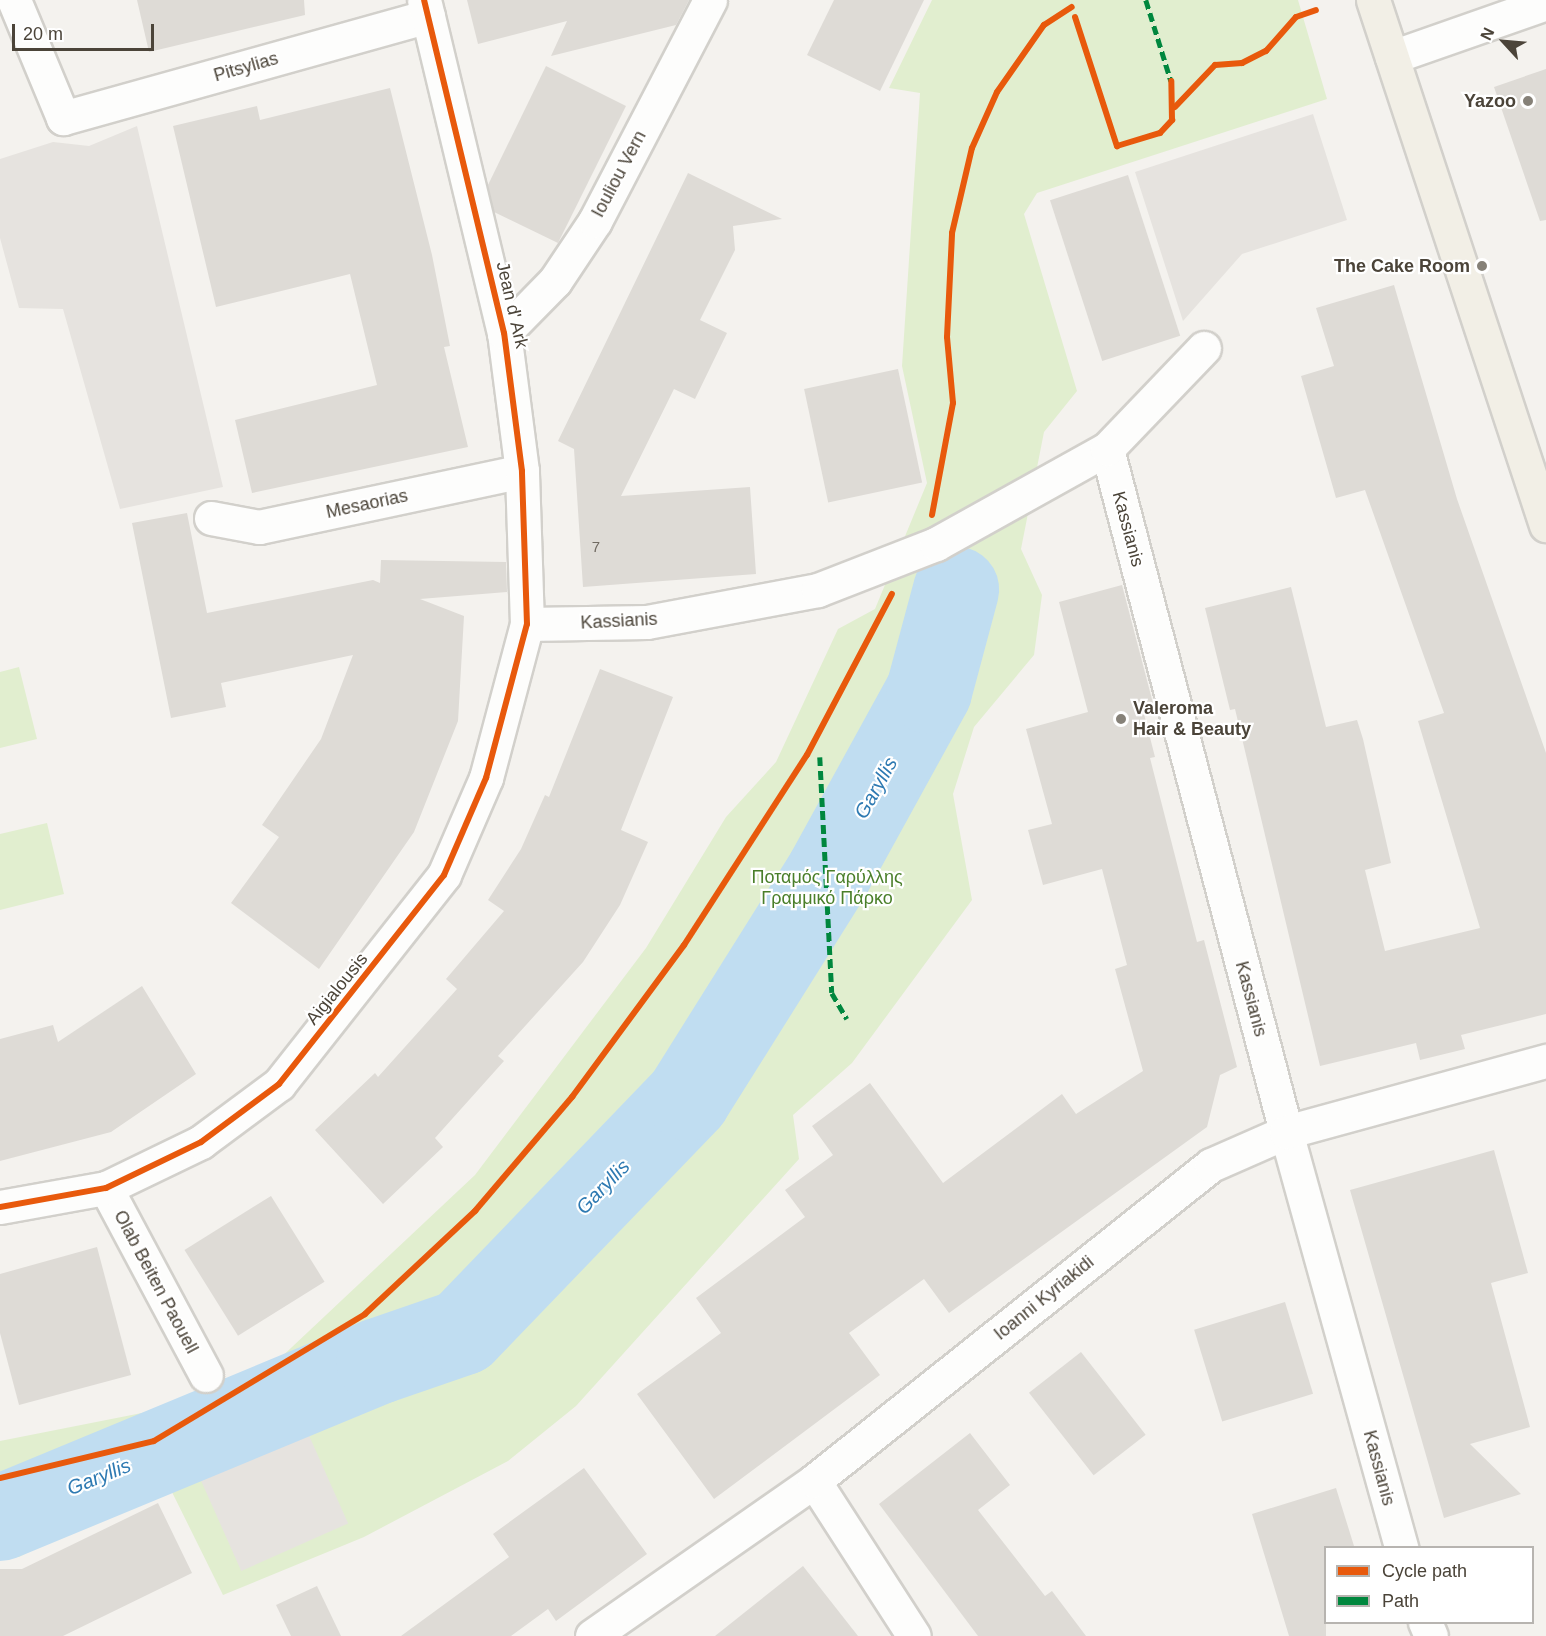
<!DOCTYPE html>
<meta charset="utf-8">
<style>
body{margin:0}
#map{position:relative;width:1546px;height:1636px;overflow:hidden;background:#f4f2ee;font-family:Helvetica,sans-serif}
div>[style]{position:absolute}
.green>*{inset:0;background:#e1eecf}
.parking>*{inset:0;background:#e6e3df;transform-origin:0 0}
.river>*{height:86px;margin:-43px;padding:0 43px;transform-origin:43px;border-radius:43px;background:#c0ddf1}
.building>*{inset:0;background:#dedbd6;transform-origin:0 0}
.roads{filter:drop-shadow(2px 0 #d2d0cb) drop-shadow(-2px 0 #d2d0cb) drop-shadow(0 2px #d2d0cb) drop-shadow(0 -2px #d2d0cb)}
.minor>*{height:33px;margin:-16.5px;padding:0 16.5px;transform-origin:16.5px;border-radius:16.5px;background:#fdfdfc}
.major>*{height:33px;margin:-16.5px;padding:0 16.5px;transform-origin:16.5px;border-radius:16.5px;background:#f2efe6}
.quiet>*{height:4.5px;margin-top:-2.25px;transform-origin:0;background:repeating-linear-gradient(90deg,#00873e 0 9px,transparent 0 13.5px)}
.cycleway>*{height:6px;margin:-3px;padding:0 3px;transform-origin:3px;border-radius:3px;background:#e8590c}
.dots>*{width:16px;height:16px;translate:-50% -50%;box-sizing:border-box;border:3px solid #fff;border-radius:50%}
span{translate:-50% -50%;white-space:nowrap;text-align:center;line-height:1.15;-webkit-text-stroke:4.5px #fff;paint-order:stroke}
.number-label{font-size:15px;color:#706a61}
.number-label span{-webkit-text-stroke-width:0}
.street-label{font-size:18px;color:#4b4439}
.poi-label{font-size:18px;color:#4b4439;font-weight:700}
.right{translate:-100% -50%;text-align:right}
.left{translate:0 -50%;text-align:left}
.park-label{font-size:18px;color:#4a7f2a}
.water-label{font-size:20px;color:#2e7ab2;font-style:italic}
.legend{position:absolute;left:1324px;top:1546px;width:210px;height:78px;box-sizing:border-box;background:#fff;border:2px solid #b7b4b0;margin:0;padding:8px 10px;list-style:none;font-size:18px;color:#4b4439}
.legend li{display:flex;align-items:center;gap:12px;height:30px}
.legend b{width:30px;border:2px solid #b7b4b0}
.north{position:absolute;left:1474px;top:12px;width:60px;height:60px;-webkit-text-stroke:4px #fff;paint-order:stroke;rotate:296deg;font-size:16px;font-weight:700;line-height:24px;text-align:center;color:#4b4439}
.north::after{content:'';display:block;margin:auto;width:21px;height:27px;background:#4b4439;clip-path:polygon(50% 0,100% 100%,50% 72%,0 100%)}
.scale{position:absolute;left:12px;top:24px;width:142px;height:27px;box-sizing:border-box;border:3px solid #4b4439;border-top:0;padding-left:8px;font-size:18px;line-height:21px;white-space:nowrap;color:#4b4439;-webkit-text-stroke:4px #fff;paint-order:stroke}
</style>
<div id="map">
<div class="green">
<i style="clip-path:polygon(932px 0,1298px 0,1327px 99px,1037px 193px,1024px 214px,1077px 391px,1044px 432px,1021px 549px,1042px 595px,1034px 655px,974px 727px,953px 794px,972px 900px,852px 1063px,793px 1115px,799px 1159px,576px 1406px,508px 1461px,364px 1537px,223px 1595px,166px 1480px,19px 1557px,0 1557px,0 1441px,243px 1393px,475px 1175px,646px 948px,726px 817px,776px 762px,838px 629px,875px 609px,927px 483px,902px 366px,920px 93px,889px 88px)"></i>
<i style="clip-path:polygon(19px 667px,37px 739px,0 748px,0 672px)"></i>
<i style="clip-path:polygon(47px 823px,64px 894px,0 910px,0 834px)"></i>
</div>
<div class="parking">
<i style="clip-path:polygon(1313px 114px,1347px 220px,1242px 254px,1183px 321px,1135px 172px)"></i>
<i style="clip-path:polygon(137px 126px,223px 487px,120px 509px,63px 309px,19px 308px,0 238px,0 159px,53px 142px,89px 146px)"></i>
<i style="left:303px;top:1422px;width:111px;height:117px;rotate:66deg"></i>
</div>
<div class="river">
<i style="left:0;top:1518px;width:410px;rotate:-22.5deg"></i>
<i style="left:379px;top:1361px;width:89px;rotate:-19deg"></i>
<i style="left:463px;top:1332px;width:325px;rotate:-46.1deg"></i>
<i style="left:688px;top:1098px;width:266px;rotate:-57.9deg"></i>
<i style="left:829px;top:873px;width:208px;rotate:-61.2deg"></i>
<i style="left:929px;top:691px;width:105px;rotate:-75deg"></i>
</div>
<div class="building">
<i style="clip-path:polygon(137px 0,304px 0,305px 15px,149px 52px)"></i>
<i style="clip-path:polygon(467px 0,689px 0,676px 25px,551px 56px,567px 21px,478px 44px)"></i>
<i style="clip-path:polygon(834px 0,924px 0,880px 91px,807px 55px)"></i>
<i style="clip-path:polygon(546px 66px,626px 106px,558px 243px,494px 212px,488px 185px)"></i>
<i style="clip-path:polygon(1546px 69px,1546px 220px,1540px 221px,1494px 87px)"></i>
<i style="clip-path:polygon(390px 88px,432px 255px,450px 346px,444px 347px,468px 447px,252px 493px,235px 420px,377px 385px,350px 274px,216px 307px,173px 126px,257px 106px,260px 120px)"></i>
<i style="clip-path:polygon(688px 173px,782px 219px,733px 226px,735px 250px,700px 320px,727px 333px,695px 399px,674px 389px,621px 496px,750px 487px,756px 574px,583px 587px,574px 449px,558px 441px)"></i>
<i style="left:1128px;top:175px;width:169px;height:82px;rotate:72deg"></i>
<i style="clip-path:polygon(1394px 285px,1457px 499px,1546px 753px,1546px 1014px,1461px 1035px,1465px 1049px,1420px 1060px,1416px 1043px,1320px 1066px,1235px 709px,1230px 710px,1205px 608px,1291px 587px,1326px 727px,1357px 720px,1363px 739px,1391px 863px,1365px 870px,1385px 951px,1480px 928px,1418px 721px,1444px 713px,1365px 490px,1336px 498px,1301px 376px,1334px 366px,1316px 308px)"></i>
<i style="left:898px;top:369px;width:116px;height:96px;rotate:78deg"></i>
<i style="clip-path:polygon(187px 513px,207px 613px,373px 580px,380px 583px,381px 560px,506px 562px,507px 592px,420px 599px,464px 616px,458px 721px,414px 832px,319px 969px,231px 903px,279px 837px,262px 825px,321px 739px,353px 655px,221px 683px,226px 707px,171px 718px,132px 523px)"></i>
<i style="clip-path:polygon(1122px 585px,1154px 707px,1143px 710px,1155px 757px,1150px 758px,1197px 942px,1204px 940px,1237px 1067px,1220px 1075px,1207px 1127px,949px 1313px,924px 1279px,849px 1333px,880px 1375px,714px 1499px,637px 1394px,721px 1333px,696px 1298px,805px 1217px,785px 1190px,833px 1155px,812px 1126px,870px 1083px,943px 1183px,1062px 1094px,1076px 1114px,1143px 1071px,1115px 969px,1127px 965px,1102px 869px,1043px 885px,1028px 830px,1052px 824px,1026px 729px,1088px 712px,1059px 602px)"></i>
<i style="clip-path:polygon(600px 669px,673px 697px,621px 830px,648px 842px,620px 905px,583px 962px,498px 1056px,504px 1061px,435px 1138px,443px 1147px,383px 1204px,315px 1130px,375px 1073px,378px 1077px,457px 989px,446px 979px,504px 911px,488px 900px,521px 849px,545px 795px,549px 797px)"></i>
<i style="clip-path:polygon(142px 986px,196px 1074px,111px 1132px,0 1161px,0 1039px,53px 1025px,58px 1042px)"></i>
<i style="clip-path:polygon(1494px 1150px,1528px 1273px,1491px 1283px,1530px 1427px,1470px 1444px,1521px 1494px,1444px 1518px,1350px 1190px)"></i>
<i style="left:271px;top:1196px;width:101px;height:102px;rotate:58deg"></i>
<i style="clip-path:polygon(97px 1247px,131px 1375px,19px 1405px,0 1333px,0 1274px)"></i>
<i style="left:1285px;top:1302px;width:96px;height:95px;rotate:73deg"></i>
<i style="left:1081px;top:1352px;width:105px;height:66px;rotate:52deg"></i>
<i style="clip-path:polygon(970px 1433px,1010px 1485px,978px 1510px,1045px 1596px,1052px 1591px,1086px 1636px,978px 1636px,879px 1504px)"></i>
<i style="clip-path:polygon(584px 1468px,647px 1554px,556px 1621px,548px 1609px,511px 1636px,401px 1636px,509px 1557px,493px 1534px)"></i>
<i style="clip-path:polygon(1336px 1488px,1354px 1546px,1326px 1548px,1326px 1636px,1289px 1636px,1252px 1514px)"></i>
<i style="clip-path:polygon(158px 1503px,192px 1573px,63px 1636px,0 1636px,0 1569px,22px 1569px)"></i>
<i style="clip-path:polygon(803px 1566px,858px 1636px,715px 1636px)"></i>
<i style="clip-path:polygon(317px 1586px,341px 1636px,291px 1636px,276px 1605px)"></i>
</div>
<div class="roads">
<div class="minor">
<i style="left:14px;top:0;width:128px;rotate:67.4deg"></i>
<i style="left:63px;top:118px;width:379px;rotate:-15.6deg"></i>
<i style="left:1392px;top:57px;width:163px;rotate:-19.3deg"></i>
<i style="left:504px;top:333px;width:73px;rotate:-45.6deg"></i>
<i style="left:555px;top:281px;width:72px;rotate:-56.3deg"></i>
<i style="left:595px;top:221px;width:249px;rotate:-62.5deg"></i>
<i style="left:1107px;top:449px;width:706px;rotate:75.31deg"></i>
<i style="left:1286px;top:1132px;width:432px;rotate:74.5deg"></i>
<i style="left:211px;top:518px;width:49px;rotate:10.6deg"></i>
<i style="left:259px;top:527px;width:269px;rotate:-12deg"></i>
<i style="left:527px;top:624px;width:120px;rotate:-1deg"></i>
<i style="left:647px;top:622px;width:174px;rotate:-10.6deg"></i>
<i style="left:818px;top:590px;width:127px;rotate:-21.3deg"></i>
<i style="left:936px;top:544px;width:196px;rotate:-29.1deg"></i>
<i style="left:1107px;top:449px;width:140px;rotate:-46.2deg"></i>
<i style="left:106px;top:1188px;width:212px;rotate:61.9deg"></i>
<i style="left:0;top:1207px;width:108px;rotate:-10.2deg"></i>
<i style="left:106px;top:1188px;width:106px;rotate:-25.8deg"></i>
<i style="left:201px;top:1142px;width:97px;rotate:-36.6deg"></i>
<i style="left:279px;top:1084px;width:266px;rotate:-51.7deg"></i>
<i style="left:444px;top:875px;width:106px;rotate:-66.6deg"></i>
<i style="left:486px;top:778px;width:159px;rotate:-75.1deg"></i>
<i style="left:527px;top:624px;width:153px;rotate:-91.9deg"></i>
<i style="left:522px;top:471px;width:139px;rotate:-97.4deg"></i>
<i style="left:504px;top:333px;width:342px;rotate:-103.5deg"></i>
<i style="left:814px;top:1481px;width:184px;rotate:57.2deg"></i>
<i style="left:1425px;top:1622px;width:15px;rotate:67deg"></i>
<i style="left:592px;top:1636px;width:271px;rotate:-34.9deg"></i>
<i style="left:814px;top:1481px;width:507px;rotate:-38.52deg"></i>
<i style="left:1211px;top:1165px;width:82px;rotate:-23.7deg"></i>
<i style="left:1286px;top:1132px;width:270px;rotate:-15.3deg"></i>
</div>
<div class="major">
<i style="left:1373px;top:0;width:553px;rotate:71.76deg"></i>
</div>
</div>
<div class="quiet">
<i style="left:1146px;top:0;width:85px;rotate:72.8deg"></i>
<i style="left:820px;top:757px;width:236px;rotate:87.1deg"></i>
<i style="left:832px;top:993px;width:30px;rotate:60deg"></i>
</div>
<div class="cycleway">
<i style="left:1075px;top:17px;width:136px;rotate:72deg"></i>
<i style="left:1117px;top:146px;width:45px;rotate:-16.8deg"></i>
<i style="left:1160px;top:133px;width:18px;rotate:-47deg"></i>
<i style="left:1172px;top:120px;width:39px;rotate:-91deg"></i>
<i style="left:1175px;top:107px;width:58px;rotate:-46.4deg"></i>
<i style="left:1215px;top:65px;width:27px;rotate:-4deg"></i>
<i style="left:1242px;top:63px;width:27px;rotate:-27deg"></i>
<i style="left:1266px;top:51px;width:45px;rotate:-48.6deg"></i>
<i style="left:1296px;top:17px;width:21px;rotate:-19deg"></i>
<i style="left:932px;top:515px;width:114px;rotate:-79.4deg"></i>
<i style="left:953px;top:403px;width:66px;rotate:-95.2deg"></i>
<i style="left:947px;top:337px;width:104px;rotate:-87.2deg"></i>
<i style="left:952px;top:233px;width:87px;rotate:-76.8deg"></i>
<i style="left:972px;top:148px;width:61px;rotate:-65.9deg"></i>
<i style="left:997px;top:92px;width:82px;rotate:-55deg"></i>
<i style="left:1044px;top:25px;width:33px;rotate:-33deg"></i>
<i style="left:0;top:1207px;width:108px;rotate:-10.2deg"></i>
<i style="left:106px;top:1188px;width:106px;rotate:-25.8deg"></i>
<i style="left:201px;top:1142px;width:97px;rotate:-36.6deg"></i>
<i style="left:279px;top:1084px;width:266px;rotate:-51.7deg"></i>
<i style="left:444px;top:875px;width:106px;rotate:-66.6deg"></i>
<i style="left:486px;top:778px;width:159px;rotate:-75.1deg"></i>
<i style="left:527px;top:624px;width:153px;rotate:-91.9deg"></i>
<i style="left:522px;top:471px;width:139px;rotate:-97.4deg"></i>
<i style="left:504px;top:333px;width:342px;rotate:-103.5deg"></i>
<i style="left:0;top:1478px;width:158px;rotate:-13.5deg"></i>
<i style="left:154px;top:1441px;width:246px;rotate:-31deg"></i>
<i style="left:365px;top:1314px;width:151px;rotate:-43.1deg"></i>
<i style="left:475px;top:1211px;width:150px;rotate:-49.6deg"></i>
<i style="left:572px;top:1097px;width:189px;rotate:-53.6deg"></i>
<i style="left:684px;top:945px;width:226px;rotate:-57.1deg"></i>
<i style="left:807px;top:755px;width:182px;rotate:-62.2deg"></i>
</div>
<div class="dots">
<i style="left:1528px;top:101px;background:#868178"></i>
<i style="left:1482px;top:266px;background:#868178"></i>
<i style="left:1121px;top:719px;background:#868178"></i>
</div>
<div class="number-label">
<span style="left:596px;top:547px">7</span>
</div>
<div class="street-label">
<span style="left:246px;top:67px;rotate:-16deg">Pitsylias</span>
<span style="left:619px;top:174px;rotate:-62deg">Iouliou Vern</span>
<span style="left:512px;top:305px;rotate:77deg">Jean d' Ark</span>
<span style="left:367px;top:504px;rotate:-12deg">Mesaorias</span>
<span style="left:1128px;top:529px;rotate:75deg">Kassianis</span>
<span style="left:619px;top:621px;rotate:-3deg">Kassianis</span>
<span style="left:337px;top:989px;rotate:-51deg">Aigialousis</span>
<span style="left:1251px;top:999px;rotate:75deg">Kassianis</span>
<span style="left:156px;top:1282px;rotate:62deg">Olab Beiten Paouell</span>
<span style="left:1044px;top:1298px;rotate:-39deg">Ioanni Kyriakidi</span>
<span style="left:1379px;top:1468px;rotate:75deg">Kassianis</span>
</div>
<div class="poi-label">
<span class="right" style="left:1516px;top:101px">Yazoo</span>
<span class="right" style="left:1470px;top:266px">The Cake Room</span>
<span class="left" style="left:1133px;top:719px">Valeroma<br>Hair &amp; Beauty</span>
</div>
<div class="park-label">
<span style="left:827px;top:888px">Ποταμός Γαρύλλης<br>Γραμμικό Πάρκο</span>
</div>
<div class="water-label">
<span style="left:876px;top:788px;rotate:-61deg">Garyllis</span>
<span style="left:603px;top:1187px;rotate:-46deg">Garyllis</span>
<span style="left:99px;top:1477px;rotate:-22deg">Garyllis</span>
</div>
<ul class="legend">
<li><b style="height:8px;background:#e8590c"></b>Cycle path</li>
<li><b style="height:8px;background:#00873e"></b>Path</li>
</ul>
<div class="north">N</div>
<div class="scale">20 m</div>
</div>
